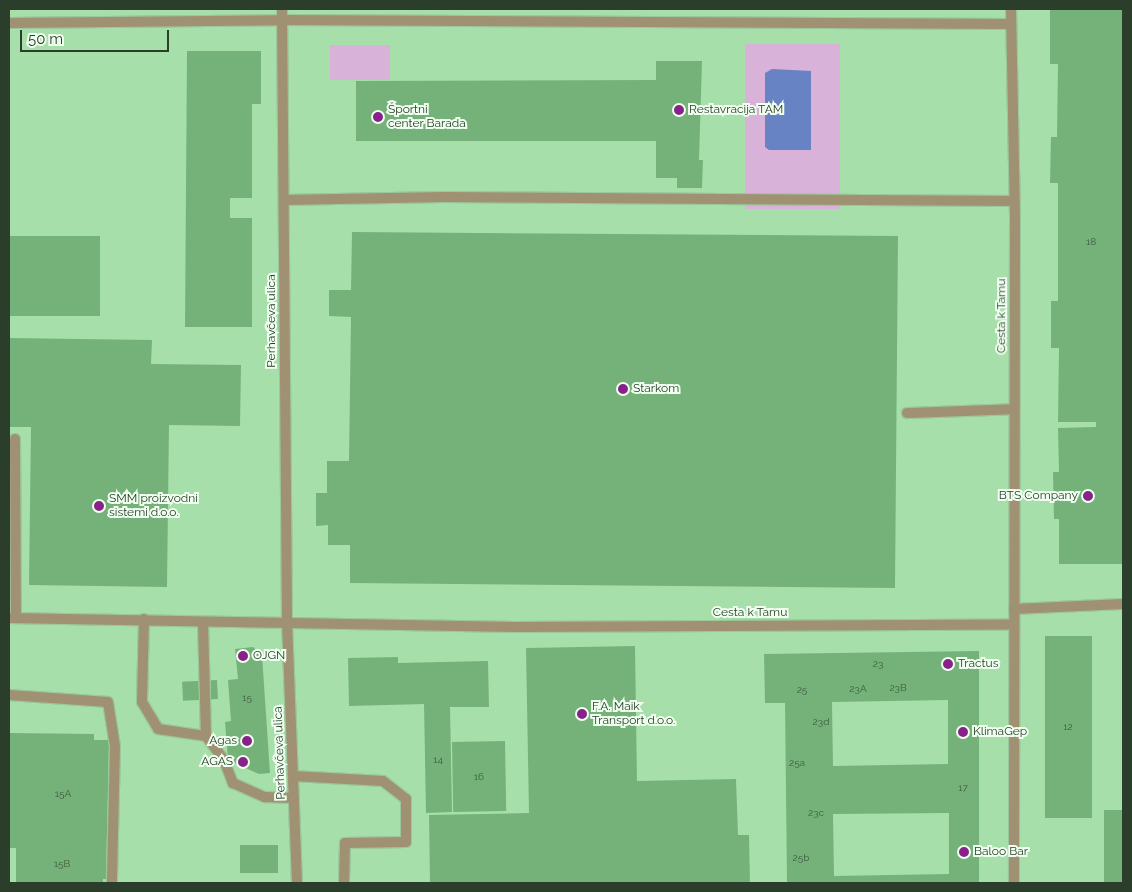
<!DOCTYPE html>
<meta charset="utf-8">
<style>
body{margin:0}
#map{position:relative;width:1132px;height:892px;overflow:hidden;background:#b6e9b8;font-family:Raleway,sans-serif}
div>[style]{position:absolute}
.built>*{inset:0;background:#a6dfaa;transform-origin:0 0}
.green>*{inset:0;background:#d8b2d8;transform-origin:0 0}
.water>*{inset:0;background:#6883c3}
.building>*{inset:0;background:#75b27a;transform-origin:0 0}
.roads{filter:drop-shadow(1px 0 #9ac79c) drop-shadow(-1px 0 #9ac79c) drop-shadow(0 1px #9ac79c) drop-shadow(0 -1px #9ac79c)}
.service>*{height:10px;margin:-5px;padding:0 5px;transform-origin:5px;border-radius:5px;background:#9f9172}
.minor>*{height:10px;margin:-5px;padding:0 5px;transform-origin:5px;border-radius:5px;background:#9f9172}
.tertiary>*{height:10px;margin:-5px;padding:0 5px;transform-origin:5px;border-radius:5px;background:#9f9172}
.dots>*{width:14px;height:14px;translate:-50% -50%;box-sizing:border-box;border:2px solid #f0fff0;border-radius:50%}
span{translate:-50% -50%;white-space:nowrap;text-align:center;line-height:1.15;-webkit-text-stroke:4px #f0fff0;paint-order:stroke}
.number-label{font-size:10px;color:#3d5b3f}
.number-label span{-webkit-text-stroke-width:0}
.poi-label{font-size:12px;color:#2a3e2b}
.left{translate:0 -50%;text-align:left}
.right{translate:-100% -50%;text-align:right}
.street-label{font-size:12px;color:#2a3e2b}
.frame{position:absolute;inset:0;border:10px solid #2a3e2b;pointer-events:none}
.scale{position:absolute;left:20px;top:30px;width:149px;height:22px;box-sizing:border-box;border:2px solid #2a3e2b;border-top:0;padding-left:6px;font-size:15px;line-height:18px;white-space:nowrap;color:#2a3e2b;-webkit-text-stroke:4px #f0fff0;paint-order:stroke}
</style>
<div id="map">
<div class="built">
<i style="left:9px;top:9px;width:1114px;height:874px"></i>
</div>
<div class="green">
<i style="left:745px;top:44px;width:95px;height:165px"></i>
<i style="left:330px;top:45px;width:60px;height:35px"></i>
</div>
<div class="water">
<i style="clip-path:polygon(772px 69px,811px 71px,811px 150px,769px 150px,765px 147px,765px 73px)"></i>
</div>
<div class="building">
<i style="clip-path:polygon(1050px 9px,1123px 9px,1123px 564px,1059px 564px,1059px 519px,1054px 519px,1053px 472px,1059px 472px,1058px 428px,1096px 427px,1096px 422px,1058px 422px,1059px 348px,1051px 348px,1051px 301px,1058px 301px,1058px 183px,1050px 183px,1051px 137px,1057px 137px,1058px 64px,1050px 64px)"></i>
<i style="clip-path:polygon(187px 51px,261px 51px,261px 104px,252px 104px,252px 198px,230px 198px,230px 218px,252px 218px,252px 327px,185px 327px)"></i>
<i style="clip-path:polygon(656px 61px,702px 61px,699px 160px,703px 160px,702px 188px,677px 188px,677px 178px,656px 178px,656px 141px,356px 141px,356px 81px,656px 80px)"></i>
<i style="clip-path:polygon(352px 232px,898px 236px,895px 588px,350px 583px,350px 545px,328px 545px,328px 525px,316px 526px,316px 493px,327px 493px,327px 461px,349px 461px,351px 317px,329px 316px,329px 290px,351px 290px)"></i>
<i style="left:9px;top:236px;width:91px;height:80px"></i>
<i style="clip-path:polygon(9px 338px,152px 340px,151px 364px,241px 365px,240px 426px,169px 425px,167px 587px,29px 585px,31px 427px,9px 427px)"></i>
<i style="left:1045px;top:636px;width:47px;height:182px"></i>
<i style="clip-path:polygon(635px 646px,637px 781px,736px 779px,738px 835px,749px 835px,750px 883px,430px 883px,429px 815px,529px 813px,526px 648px)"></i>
<i style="clip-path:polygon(253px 647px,262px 655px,270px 773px,259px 774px,228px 760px,225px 722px,231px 721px,228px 680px,238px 679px,235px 649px)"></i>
<i style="clip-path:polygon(evenodd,979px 651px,979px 883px,787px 883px,785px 703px,765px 703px,764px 654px,979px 651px,948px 700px,948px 764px,833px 766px,832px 702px,948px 700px,979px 651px,949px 813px,949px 874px,834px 876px,833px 814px,949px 813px)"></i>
<i style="clip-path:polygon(398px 657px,398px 663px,488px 661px,489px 707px,450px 707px,452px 812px,426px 813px,424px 704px,349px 706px,348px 658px)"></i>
<i style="left:217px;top:680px;width:19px;height:35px;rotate:87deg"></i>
<i style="clip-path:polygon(9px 733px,94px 734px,94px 740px,109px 740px,108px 879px,103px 879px,103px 883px,16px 883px,16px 848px,9px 848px)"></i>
<i style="left:505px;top:741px;width:70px;height:53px;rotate:89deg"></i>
<i style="left:1104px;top:810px;width:19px;height:73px"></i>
<i style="left:278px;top:845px;width:28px;height:38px;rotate:90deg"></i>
</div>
<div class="roads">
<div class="service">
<i style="left:284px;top:200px;width:160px;rotate:-1.1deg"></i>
<i style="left:444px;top:197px;width:570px;rotate:0.4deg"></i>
<i style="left:907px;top:413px;width:107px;rotate:-2.1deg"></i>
<i style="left:15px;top:439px;width:179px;rotate:89.7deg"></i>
<i style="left:1014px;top:609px;width:109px;rotate:-2.6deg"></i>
<i style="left:144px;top:619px;width:83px;rotate:91.4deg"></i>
<i style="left:142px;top:702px;width:31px;rotate:59deg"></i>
<i style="left:158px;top:729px;width:49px;rotate:8.3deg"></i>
<i style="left:203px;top:622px;width:114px;rotate:88.5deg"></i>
<i style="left:206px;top:736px;width:30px;rotate:53deg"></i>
<i style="left:224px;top:760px;width:25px;rotate:69deg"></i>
<i style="left:233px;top:783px;width:35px;rotate:24deg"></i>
<i style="left:265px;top:797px;width:29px;rotate:2deg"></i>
<i style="left:9px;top:695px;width:99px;rotate:4deg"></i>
<i style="left:108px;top:702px;width:45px;rotate:81deg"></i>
<i style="left:115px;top:746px;width:137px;rotate:91.3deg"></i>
<i style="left:293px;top:776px;width:90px;rotate:3.2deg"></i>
<i style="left:383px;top:781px;width:29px;rotate:38deg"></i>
<i style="left:406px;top:799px;width:43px;rotate:90deg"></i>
<i style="left:406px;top:842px;width:61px;rotate:179.1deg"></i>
<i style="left:345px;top:843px;width:40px;rotate:91.4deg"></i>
</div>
<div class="minor">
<i style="left:1011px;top:9px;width:207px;rotate:88.9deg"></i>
<i style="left:1015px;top:216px;width:667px;rotate:90.09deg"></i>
<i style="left:9px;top:23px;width:273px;rotate:-0.6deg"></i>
<i style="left:282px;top:20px;width:729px;rotate:0.31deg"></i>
<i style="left:9px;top:618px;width:507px;rotate:1.02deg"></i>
<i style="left:516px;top:627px;width:498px;rotate:-0.3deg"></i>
</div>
<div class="tertiary">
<i style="left:282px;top:9px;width:613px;rotate:89.53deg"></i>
<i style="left:287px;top:622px;width:261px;rotate:87.8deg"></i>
</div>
</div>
<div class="dots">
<i style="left:679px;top:110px;background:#87228b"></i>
<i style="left:378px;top:117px;background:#87228b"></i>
<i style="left:623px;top:389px;background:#87228b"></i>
<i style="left:1088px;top:496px;background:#87228b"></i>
<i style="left:99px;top:506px;background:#87228b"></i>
<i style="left:243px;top:656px;background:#87228b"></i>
<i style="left:948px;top:664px;background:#87228b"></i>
<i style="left:582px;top:714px;background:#87228b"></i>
<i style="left:963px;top:732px;background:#87228b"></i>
<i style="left:247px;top:741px;background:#87228b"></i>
<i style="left:243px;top:762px;background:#87228b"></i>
<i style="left:964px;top:852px;background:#87228b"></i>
</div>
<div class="number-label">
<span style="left:1091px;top:242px">18</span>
<span style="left:878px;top:664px">23</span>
<span style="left:898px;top:688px">23B</span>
<span style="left:858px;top:689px">23A</span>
<span style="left:802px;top:690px">25</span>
<span style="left:247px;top:698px">15</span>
<span style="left:821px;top:722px">23d</span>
<span style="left:1068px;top:727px">12</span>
<span style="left:438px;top:760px">14</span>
<span style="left:797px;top:763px">25a</span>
<span style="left:479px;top:777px">16</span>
<span style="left:963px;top:788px">17</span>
<span style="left:63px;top:794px">15A</span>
<span style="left:816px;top:813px">23c</span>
<span style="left:801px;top:858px">25b</span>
<span style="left:62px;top:864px">15B</span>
</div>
<div class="poi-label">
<span class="left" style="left:388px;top:117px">Športni<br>center Barada</span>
<span class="left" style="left:689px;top:110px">Restavracija TAM</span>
<span class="left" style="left:633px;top:389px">Starkom</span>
<span class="right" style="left:1078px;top:496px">BTS Company</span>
<span class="left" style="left:109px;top:506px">SMM proizvodni<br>sistemi d.o.o.</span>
<span class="left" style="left:253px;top:656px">OJGN</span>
<span class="left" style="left:958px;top:664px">Tractus</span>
<span class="left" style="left:592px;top:714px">F.A. Maik<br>Transport d.o.o.</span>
<span class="left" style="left:973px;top:732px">KlimaGep</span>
<span class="right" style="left:237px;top:741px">Agas</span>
<span class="right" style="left:233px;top:762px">AGAS</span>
<span class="left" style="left:974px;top:852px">Baloo Bar</span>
</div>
<div class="street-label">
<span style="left:1002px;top:316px;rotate:-90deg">Cesta k Tamu</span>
<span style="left:272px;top:321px;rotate:-90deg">Perhavčeva ulica</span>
<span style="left:750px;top:613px">Cesta k Tamu</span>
<span style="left:280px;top:753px;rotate:-92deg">Perhavčeva ulica</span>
</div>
<div class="frame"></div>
<div class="scale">50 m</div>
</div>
